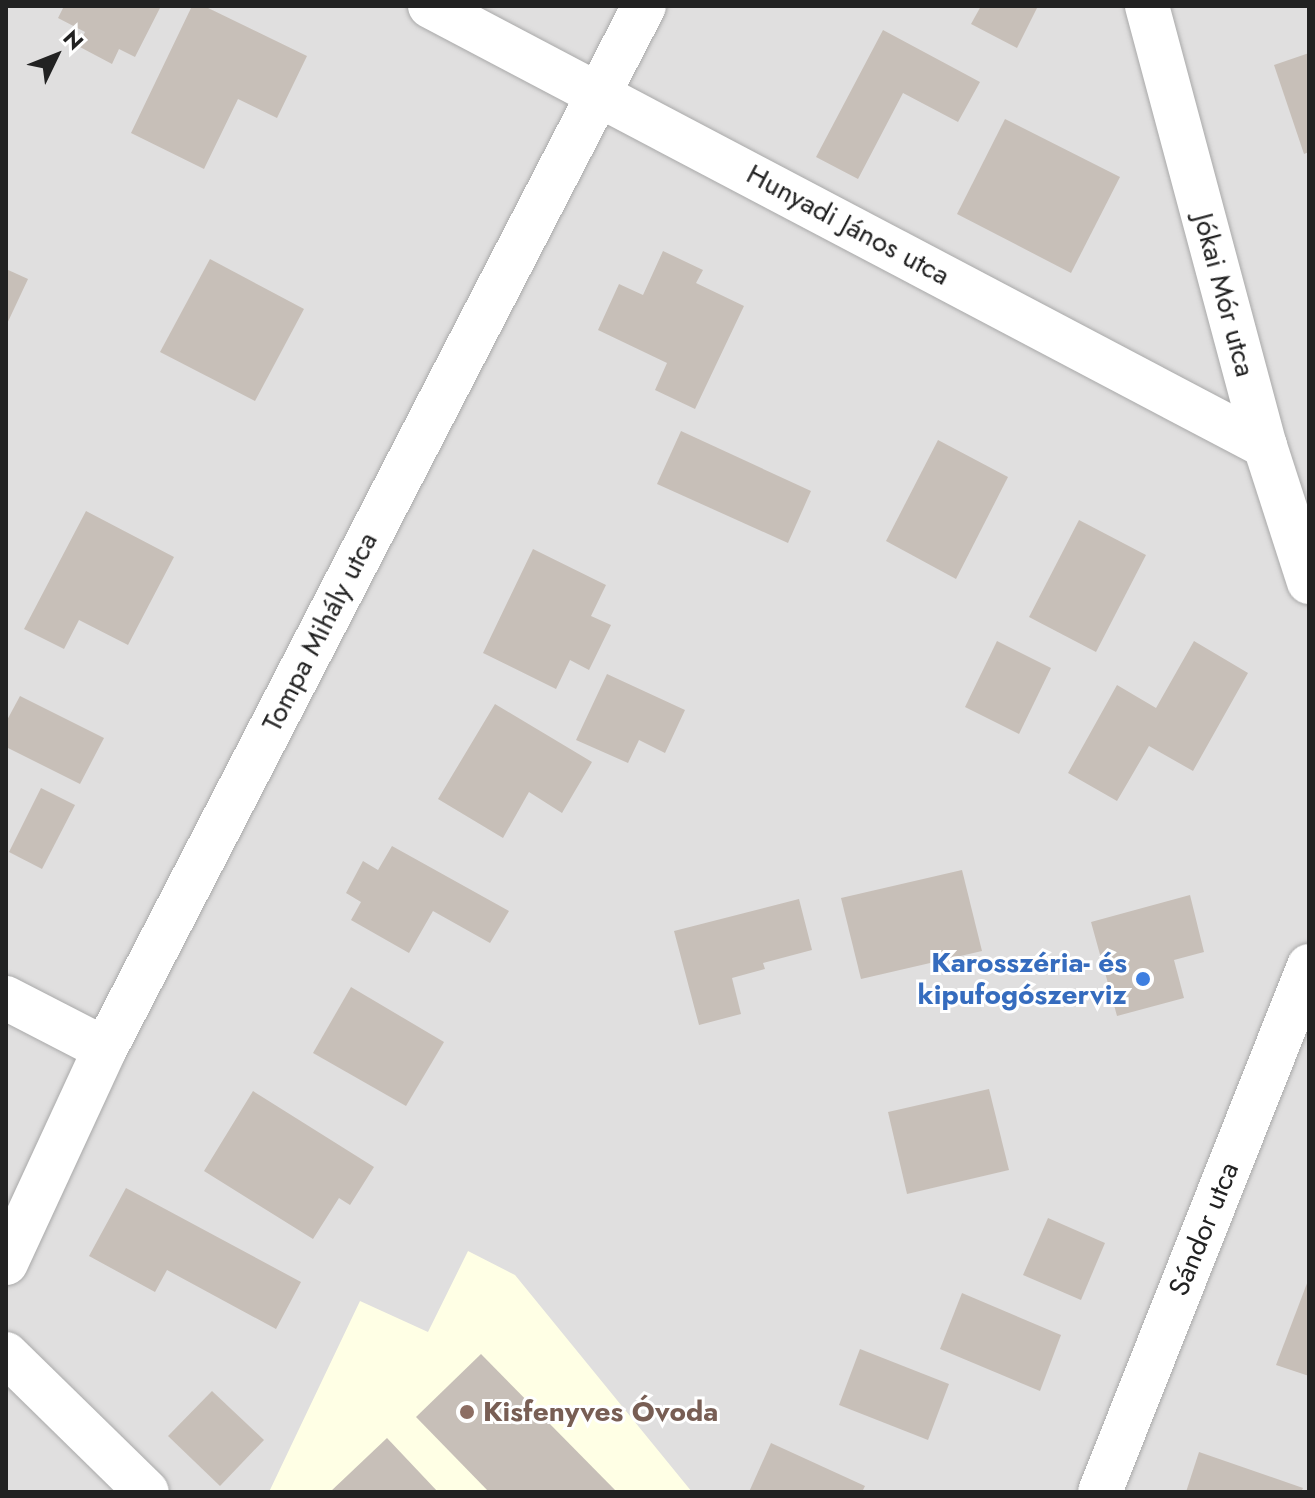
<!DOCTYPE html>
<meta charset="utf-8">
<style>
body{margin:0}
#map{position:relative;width:1315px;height:1498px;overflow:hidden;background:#f2efe9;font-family:Jost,sans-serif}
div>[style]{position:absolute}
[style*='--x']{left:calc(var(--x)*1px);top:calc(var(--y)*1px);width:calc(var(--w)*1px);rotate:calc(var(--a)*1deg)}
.residential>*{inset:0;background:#e0dfdf}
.education>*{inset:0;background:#ffffe5}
.building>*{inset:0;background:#c7bfb8}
.roads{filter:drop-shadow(0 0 2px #a9a9a9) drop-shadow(0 0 2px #a9a9a9)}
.minor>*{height:44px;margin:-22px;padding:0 22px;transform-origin:22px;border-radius:22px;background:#fff}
.dots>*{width:22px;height:22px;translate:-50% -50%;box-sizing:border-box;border:4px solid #fff;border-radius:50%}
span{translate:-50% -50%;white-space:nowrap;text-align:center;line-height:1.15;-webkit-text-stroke:6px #fff;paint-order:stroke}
.street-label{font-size:28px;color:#222}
.shop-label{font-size:28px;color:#366cbe;font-weight:700}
.right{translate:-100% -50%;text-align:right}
.education-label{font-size:28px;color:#785e54;font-weight:700}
.left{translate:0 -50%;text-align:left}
.frame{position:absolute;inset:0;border:8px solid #222;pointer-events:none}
.north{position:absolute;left:16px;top:16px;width:80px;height:80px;-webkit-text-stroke:6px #fff;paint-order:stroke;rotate:47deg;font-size:22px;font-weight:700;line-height:32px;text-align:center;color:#222}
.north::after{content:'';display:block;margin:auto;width:28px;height:36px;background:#222;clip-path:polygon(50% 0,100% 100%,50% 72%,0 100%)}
</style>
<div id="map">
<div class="residential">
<i style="clip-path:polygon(6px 6px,1309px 6px,1309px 1492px,6px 1492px)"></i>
</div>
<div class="education">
<i style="clip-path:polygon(468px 1251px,515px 1275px,692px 1492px,269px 1492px,360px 1301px,428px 1332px)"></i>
</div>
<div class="building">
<i style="clip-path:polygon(64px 6px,161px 6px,135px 57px,119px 49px,112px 64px,78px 46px,85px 32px,58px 18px)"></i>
<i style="clip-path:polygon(192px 6px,204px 6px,307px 56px,277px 118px,238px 99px,204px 169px,131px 133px)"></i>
<i style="clip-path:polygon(981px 6px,1038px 6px,1017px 48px,971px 24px)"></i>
<i style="clip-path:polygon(883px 30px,980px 82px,958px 122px,903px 93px,858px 179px,816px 157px)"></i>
<i style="clip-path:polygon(1309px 53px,1309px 152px,1304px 154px,1274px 65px)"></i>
<i style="clip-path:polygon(1005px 119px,1120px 177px,1071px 273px,957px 214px)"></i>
<i style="clip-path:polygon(663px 251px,703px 270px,696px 283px,744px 306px,695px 409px,655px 390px,667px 363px,598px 330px,619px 284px,643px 295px)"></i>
<i style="clip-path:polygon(210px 259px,304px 309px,255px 401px,160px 352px)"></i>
<i style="clip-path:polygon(6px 269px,28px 279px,6px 326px)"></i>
<i style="clip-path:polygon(681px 431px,811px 491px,788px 543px,657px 484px)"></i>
<i style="clip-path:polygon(938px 440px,1008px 477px,956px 579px,886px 541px)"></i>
<i style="clip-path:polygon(86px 511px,174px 557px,128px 645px,79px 620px,64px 649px,24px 629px)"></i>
<i style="clip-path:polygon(1079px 520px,1146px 555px,1096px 652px,1029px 617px)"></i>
<i style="clip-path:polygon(533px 549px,606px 585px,591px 616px,611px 625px,589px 670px,570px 660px,556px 689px,483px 653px)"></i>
<i style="clip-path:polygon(997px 641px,1051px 668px,1019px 734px,965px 707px)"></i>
<i style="clip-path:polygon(1194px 641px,1248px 673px,1193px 771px,1149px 746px,1117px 801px,1068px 773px,1117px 685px,1156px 708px)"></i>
<i style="clip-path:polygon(607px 674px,685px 710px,665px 753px,639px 740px,628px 763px,576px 740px)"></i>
<i style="clip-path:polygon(20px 696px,104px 738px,80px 784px,6px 747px,6px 722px)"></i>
<i style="clip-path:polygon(495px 704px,592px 762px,562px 813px,529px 792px,503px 838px,438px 799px)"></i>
<i style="clip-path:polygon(41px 788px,75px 805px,42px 869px,9px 852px)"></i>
<i style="clip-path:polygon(392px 846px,509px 911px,490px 943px,433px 911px,409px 953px,351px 920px,361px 902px,346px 893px,363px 861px,378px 870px)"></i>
<i style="clip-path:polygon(962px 870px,982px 951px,861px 979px,841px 898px)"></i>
<i style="clip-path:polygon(1190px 895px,1204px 952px,1174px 960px,1184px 998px,1117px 1016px,1091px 922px)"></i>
<i style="clip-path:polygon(799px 899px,812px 950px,763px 963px,765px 969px,732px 978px,741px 1014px,699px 1025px,674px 931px)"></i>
<i style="clip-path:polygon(351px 987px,444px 1042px,406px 1106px,313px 1053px)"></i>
<i style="clip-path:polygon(989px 1089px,1009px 1170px,907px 1194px,888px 1112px)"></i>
<i style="clip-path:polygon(253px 1091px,374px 1167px,350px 1205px,339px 1198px,313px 1239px,204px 1171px)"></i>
<i style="clip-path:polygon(126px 1188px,301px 1282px,276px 1329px,167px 1270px,155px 1292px,89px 1256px)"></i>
<i style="clip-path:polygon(1048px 1218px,1105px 1243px,1081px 1300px,1023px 1275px)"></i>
<i style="clip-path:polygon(1309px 1278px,1309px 1376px,1276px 1365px)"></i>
<i style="clip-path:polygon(962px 1293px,1061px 1335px,1040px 1391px,940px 1349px)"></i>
<i style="clip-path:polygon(860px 1349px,949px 1384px,928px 1440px,839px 1405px)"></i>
<i style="clip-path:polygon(481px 1354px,617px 1492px,489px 1492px,416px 1417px)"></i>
<i style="clip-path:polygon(212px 1391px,264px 1440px,220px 1486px,168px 1436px)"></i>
<i style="clip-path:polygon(387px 1438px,438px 1492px,330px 1492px)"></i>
<i style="clip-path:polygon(771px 1443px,865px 1486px,862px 1492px,749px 1492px)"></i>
<i style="clip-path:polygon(1199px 1452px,1303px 1488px,1301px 1492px,1186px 1492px)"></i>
</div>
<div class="roads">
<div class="minor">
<i style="--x:430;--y:6;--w:944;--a:27.79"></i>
<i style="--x:1147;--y:6;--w:456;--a:75"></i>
<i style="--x:1265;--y:446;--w:143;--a:72.1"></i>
<i style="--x:6;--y:998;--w:111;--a:27.3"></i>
<i style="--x:6;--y:1263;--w:236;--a:-65.2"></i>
<i style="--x:105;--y:1049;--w:1174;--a:-62.67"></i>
<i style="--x:6;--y:1354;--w:197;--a:44.4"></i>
<i style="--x:1100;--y:1492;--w:566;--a:-68.33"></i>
</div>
</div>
<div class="dots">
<i style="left:1143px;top:979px;background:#3f7fe0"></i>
<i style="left:467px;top:1412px;background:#8d6e63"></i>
</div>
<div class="street-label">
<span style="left:848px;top:225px;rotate:28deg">Hunyadi János utca</span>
<span style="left:1224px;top:295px;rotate:75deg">Jókai Mór utca</span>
<span style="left:320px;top:632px;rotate:-63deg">Tompa Mihály utca</span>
<span style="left:1204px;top:1229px;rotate:-68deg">Sándor utca</span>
</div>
<div class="shop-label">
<span class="right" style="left:1127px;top:979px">Karosszéria- és<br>kipufogószerviz</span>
</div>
<div class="education-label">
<span class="left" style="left:483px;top:1412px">Kisfenyves Óvoda</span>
</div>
<div class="frame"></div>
<div class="north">N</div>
</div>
